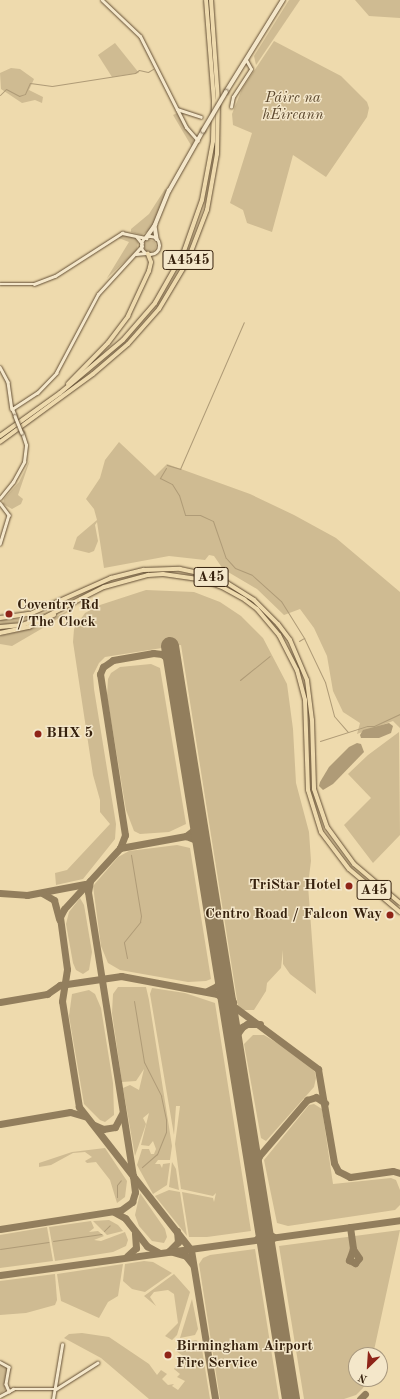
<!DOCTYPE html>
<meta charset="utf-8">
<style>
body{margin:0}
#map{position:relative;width:400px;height:1399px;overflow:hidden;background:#eedaad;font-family:"Old Standard TT",serif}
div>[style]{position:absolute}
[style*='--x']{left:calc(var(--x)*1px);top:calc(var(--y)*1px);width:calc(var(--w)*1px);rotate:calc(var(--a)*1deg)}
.green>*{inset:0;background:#cfbb92}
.round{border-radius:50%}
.water>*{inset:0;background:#af9b77}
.stream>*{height:1px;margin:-0.5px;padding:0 0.5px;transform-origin:0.5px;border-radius:0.5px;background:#af9b77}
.taxiway>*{height:7px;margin:-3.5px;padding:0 3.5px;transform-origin:3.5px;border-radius:3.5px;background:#927e5d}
.runway>*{height:18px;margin:-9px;padding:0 9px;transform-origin:9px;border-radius:9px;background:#927e5d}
.roads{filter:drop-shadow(0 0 1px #644f35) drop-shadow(0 0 1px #644f35)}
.minor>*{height:2.5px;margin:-1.25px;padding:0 1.25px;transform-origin:1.25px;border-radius:1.25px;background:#f4e7ca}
.tertiary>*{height:3px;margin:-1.5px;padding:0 1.5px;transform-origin:1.5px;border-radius:1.5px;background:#f4e7ca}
.secondary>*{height:3.5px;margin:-1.75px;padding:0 1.75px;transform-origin:1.75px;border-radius:1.75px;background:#f4e7ca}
.secondary>.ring{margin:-1.75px;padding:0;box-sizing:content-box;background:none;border:3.5px solid #f4e7ca;border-radius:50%}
.trunk>*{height:4px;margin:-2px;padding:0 2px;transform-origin:2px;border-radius:2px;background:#eedaad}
.bridges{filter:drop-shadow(0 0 1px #644f35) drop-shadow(0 0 1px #644f35)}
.minor-bridge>*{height:2.5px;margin:-1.25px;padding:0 1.25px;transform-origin:1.25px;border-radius:1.25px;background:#f4e7ca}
.secondary-bridge>*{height:3.5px;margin:-1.75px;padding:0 1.75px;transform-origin:1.75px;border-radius:1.75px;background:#f4e7ca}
.dots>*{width:11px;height:11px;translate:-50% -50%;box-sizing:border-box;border:2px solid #f4e7ca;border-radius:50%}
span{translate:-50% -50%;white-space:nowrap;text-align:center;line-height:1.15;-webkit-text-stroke:3px #f4e7ca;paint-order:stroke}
.shield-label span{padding:1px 3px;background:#f4e7ca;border:1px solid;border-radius:3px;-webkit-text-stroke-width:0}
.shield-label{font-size:14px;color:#36210d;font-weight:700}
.park-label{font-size:15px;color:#5c482e;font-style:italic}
.poi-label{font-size:15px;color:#36210d;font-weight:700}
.left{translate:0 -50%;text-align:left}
.right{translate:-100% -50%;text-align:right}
.north{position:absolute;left:348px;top:1347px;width:40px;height:40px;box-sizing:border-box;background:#f4e7ca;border:1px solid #a8987e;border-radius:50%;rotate:205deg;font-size:11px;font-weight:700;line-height:16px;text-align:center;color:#36210d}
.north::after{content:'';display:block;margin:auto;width:14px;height:18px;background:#8f2418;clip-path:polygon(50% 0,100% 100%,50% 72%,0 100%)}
</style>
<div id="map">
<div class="green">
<i style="clip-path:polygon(289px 0,300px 0,256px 65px,254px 56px)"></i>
<i style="clip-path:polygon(355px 0,400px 0,400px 18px,369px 16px)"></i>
<i style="clip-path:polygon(274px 41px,341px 76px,367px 102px,369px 108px,367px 117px,326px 177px,293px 155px,272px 232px,247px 223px,243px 210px,230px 203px,252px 133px,233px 125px,232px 114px,242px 89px)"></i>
<i style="clip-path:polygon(115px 43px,139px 73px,112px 77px,98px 55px)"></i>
<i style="clip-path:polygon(11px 68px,20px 69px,34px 79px,29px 90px,43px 97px,42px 103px,35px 100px,22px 103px,1px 89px,0 73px)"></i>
<i style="clip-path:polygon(177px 113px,194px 141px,192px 147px,173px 115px)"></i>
<i style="clip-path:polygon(165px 189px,167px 191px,151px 229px,142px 235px,131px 232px,131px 229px,149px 214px)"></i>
<i style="clip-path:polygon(126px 234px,134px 236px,138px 242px,137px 250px,107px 278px,129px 242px,116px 237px)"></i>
<i class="round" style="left:144px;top:240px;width:12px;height:12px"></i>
<i style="clip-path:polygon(119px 442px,155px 476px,167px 464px,250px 494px,294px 515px,336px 538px,400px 592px,400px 728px,393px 721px,357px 734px,360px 723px,343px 712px,333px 691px,327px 656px,314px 628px,300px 609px,284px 615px,257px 589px,223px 569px,214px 556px,209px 555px,205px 560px,169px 556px,104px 568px,97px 522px,95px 525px,98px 541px,94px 551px,89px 553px,73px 549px,77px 537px,97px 520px,94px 509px,86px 499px,100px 478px,105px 460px)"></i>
<i style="clip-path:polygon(30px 460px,18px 495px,23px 499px,21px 504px,12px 509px,3px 504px,4px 499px,19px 482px)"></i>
<i style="clip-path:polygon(146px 590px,194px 592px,220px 602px,241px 616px,263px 638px,287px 684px,293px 729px,296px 783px,309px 832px,311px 861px,308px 885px,316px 994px,290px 974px,283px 964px,283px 950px,281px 968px,267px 983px,266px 991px,254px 1010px,240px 1010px,238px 1006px,181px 645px,105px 657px,99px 663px,93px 675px,94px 689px,116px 824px,115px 839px,83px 879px,56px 885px,55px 873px,67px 870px,110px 824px,100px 812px,100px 800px,93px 775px,73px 642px,74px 629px,85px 613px,100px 605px)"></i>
<i style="clip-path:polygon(67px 611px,68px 612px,48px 625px,12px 646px,0 644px,0 636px,35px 628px)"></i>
<i style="clip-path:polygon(49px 612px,26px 621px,0 625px,0 620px,21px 619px)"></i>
<i style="clip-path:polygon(151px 664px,160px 668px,186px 824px,169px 832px,140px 834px,134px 831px,126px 810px,107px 696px,108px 679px,111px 673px,120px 667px)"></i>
<i style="clip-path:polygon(399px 732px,400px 835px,373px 863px,344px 825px,371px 798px,348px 774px,368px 755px)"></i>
<i style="clip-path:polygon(177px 845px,190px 848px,211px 979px,206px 981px,188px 982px,120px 970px,108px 963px,101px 946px,93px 886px,118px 857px,129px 851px)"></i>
<i style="clip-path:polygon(80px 898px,84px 905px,92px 952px,89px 970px,83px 974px,76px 970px,73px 963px,66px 924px,69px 912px)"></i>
<i style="clip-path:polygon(118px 987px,146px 987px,149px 1000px,172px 1146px,170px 1160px,158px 1160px,155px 1164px,160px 1164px,162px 1168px,163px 1164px,170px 1163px,167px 1185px,153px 1194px,137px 1165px,142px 1149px,149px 1149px,151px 1154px,154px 1154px,156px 1149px,153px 1141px,149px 1146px,141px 1145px,149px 1113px,143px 1118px,146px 1124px,135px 1156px,123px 1088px,130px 1085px,139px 1090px,144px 1069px,136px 1081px,122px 1082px,112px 1013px,113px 994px)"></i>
<i style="clip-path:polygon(152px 988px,185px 993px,215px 1003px,251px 1231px,207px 1237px,189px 1237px,182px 1192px,213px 1198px,214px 1202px,216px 1193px,213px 1196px,181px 1189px,175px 1144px,180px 1106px,176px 1106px,174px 1135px,150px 994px)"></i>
<i style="clip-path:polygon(89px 990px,95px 994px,101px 1008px,113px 1083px,114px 1115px,105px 1122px,100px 1120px,84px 1104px,69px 1016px,72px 994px)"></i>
<i style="clip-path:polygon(253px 1035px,264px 1035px,287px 1049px,308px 1064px,315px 1072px,316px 1078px,314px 1087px,266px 1141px,261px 1138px,244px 1044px)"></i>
<i style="clip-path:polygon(314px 1104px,322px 1109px,333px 1184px,391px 1178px,396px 1180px,400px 1190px,400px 1205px,395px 1210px,288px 1226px,277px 1223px,264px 1160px,309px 1105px)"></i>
<i style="clip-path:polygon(105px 1148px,127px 1181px,125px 1197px,117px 1203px,110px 1180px,96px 1162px,87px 1163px,85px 1161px,92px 1157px,85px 1152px,73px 1153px,51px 1165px,39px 1167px,39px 1163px,72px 1152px)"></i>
<i style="clip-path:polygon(172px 1162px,176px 1169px,179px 1190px,169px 1187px)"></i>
<i style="clip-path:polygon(169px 1190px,180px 1192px,187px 1236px,155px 1196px)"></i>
<i style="clip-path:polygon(140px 1193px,165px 1229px,167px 1237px,164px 1243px,152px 1241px,139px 1226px,135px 1215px)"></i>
<i style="clip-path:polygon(109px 1220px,118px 1225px,123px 1231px,107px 1235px,93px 1221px)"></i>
<i style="clip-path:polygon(91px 1221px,94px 1228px,89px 1232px,98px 1231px,104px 1236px,94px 1240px,101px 1241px,125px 1232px,128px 1240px,126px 1246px,113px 1252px,55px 1261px,49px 1227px)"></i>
<i style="clip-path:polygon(47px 1227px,53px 1261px,0 1268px,0 1235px)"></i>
<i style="clip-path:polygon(400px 1230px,373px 1355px,356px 1355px,356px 1379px,367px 1379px,363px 1388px,356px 1395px,344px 1399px,304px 1399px,279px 1246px)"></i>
<i style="clip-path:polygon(255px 1249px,279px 1399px,220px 1399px,199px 1264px,203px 1258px,210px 1255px)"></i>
<i style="clip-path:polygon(144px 1261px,153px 1262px,172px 1273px,145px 1292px,132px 1289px,123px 1281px,125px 1264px)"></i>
<i style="clip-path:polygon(123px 1264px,118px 1296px,108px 1302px,99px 1318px,61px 1301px,57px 1274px)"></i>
<i style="clip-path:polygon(55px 1274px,57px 1300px,55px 1305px,26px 1313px,0 1315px,0 1281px)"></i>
<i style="clip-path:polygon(174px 1274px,190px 1292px,177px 1335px,172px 1340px,165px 1336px,178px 1323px,174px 1294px,168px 1290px,154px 1292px,150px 1297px,156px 1306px,144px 1296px)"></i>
<i style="clip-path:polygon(192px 1299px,198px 1329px,195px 1335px,180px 1338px)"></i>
<i style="clip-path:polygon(82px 1333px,109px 1337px,149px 1364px,157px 1375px,161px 1370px,167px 1374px,162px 1379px,168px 1385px,174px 1384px,172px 1386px,178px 1390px,185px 1381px,177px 1377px,180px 1374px,174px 1369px,183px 1356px,176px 1351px,185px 1342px,196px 1340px,201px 1343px,210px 1399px,149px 1399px,101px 1358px,64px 1338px,69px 1334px)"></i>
<i style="clip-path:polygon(0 1363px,8px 1368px,5px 1390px,0 1394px)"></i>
</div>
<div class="water">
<i style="clip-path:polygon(389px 723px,393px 726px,391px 733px,379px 738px,361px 738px,360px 735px,363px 730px)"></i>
<i style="clip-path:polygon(357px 743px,361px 744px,364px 752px,333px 784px,323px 790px,319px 786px,320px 782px,329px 767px,349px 747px)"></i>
</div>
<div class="stream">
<i style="--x:0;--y:95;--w:8;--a:-45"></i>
<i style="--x:6;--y:89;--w:15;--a:28"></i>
<i style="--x:19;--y:96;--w:6;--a:-18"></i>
<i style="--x:25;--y:94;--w:12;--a:-66"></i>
<i style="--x:30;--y:83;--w:22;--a:8"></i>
<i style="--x:52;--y:86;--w:84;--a:-8.9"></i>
<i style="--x:135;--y:73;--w:5;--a:-37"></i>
<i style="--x:139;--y:70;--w:9;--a:13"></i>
<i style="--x:148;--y:72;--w:6;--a:-31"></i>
<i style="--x:167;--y:465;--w:14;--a:17"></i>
<i style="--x:180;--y:469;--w:160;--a:-66.5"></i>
<i style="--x:166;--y:468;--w:12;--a:121"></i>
<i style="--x:160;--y:478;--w:13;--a:27"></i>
<i style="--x:172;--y:484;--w:13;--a:58"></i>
<i style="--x:179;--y:495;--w:21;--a:73"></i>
<i style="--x:185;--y:515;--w:15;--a:0"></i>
<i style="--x:200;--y:515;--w:14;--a:25"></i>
<i style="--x:213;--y:521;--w:39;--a:71"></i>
<i style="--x:226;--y:558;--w:13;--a:48"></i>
<i style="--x:235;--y:568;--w:18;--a:22"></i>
<i style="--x:252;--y:575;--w:39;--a:42"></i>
<i style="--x:281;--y:601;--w:44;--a:58.1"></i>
<i style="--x:304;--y:638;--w:49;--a:64.5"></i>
<i style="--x:325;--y:682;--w:35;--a:75"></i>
<i style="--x:334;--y:716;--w:21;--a:49"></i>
<i style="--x:299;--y:641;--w:6;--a:-31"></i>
<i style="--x:240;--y:680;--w:38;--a:-39"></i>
<i style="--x:320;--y:741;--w:49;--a:-17.7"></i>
<i style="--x:367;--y:726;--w:7;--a:0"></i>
<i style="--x:374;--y:726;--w:29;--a:-25"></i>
<i style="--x:127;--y:958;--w:16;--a:-101"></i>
<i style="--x:124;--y:942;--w:26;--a:-51"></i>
<i style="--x:140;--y:922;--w:6;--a:-81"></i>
<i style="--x:141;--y:916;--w:62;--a:-99.3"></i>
<i style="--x:134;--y:1001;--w:62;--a:80.7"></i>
<i style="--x:144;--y:1062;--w:38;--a:63"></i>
<i style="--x:161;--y:1096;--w:24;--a:78"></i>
<i style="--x:166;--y:1119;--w:13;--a:90"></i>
<i style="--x:166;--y:1132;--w:24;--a:112"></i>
<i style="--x:157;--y:1154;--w:20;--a:139"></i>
<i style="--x:117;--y:1197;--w:12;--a:-90"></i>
<i style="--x:117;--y:1185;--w:6;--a:-51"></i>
<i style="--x:104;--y:1231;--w:8;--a:-45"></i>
<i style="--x:53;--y:1241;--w:49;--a:-8.3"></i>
<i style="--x:0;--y:1249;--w:49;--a:-8.3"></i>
</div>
<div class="taxiway">
<i style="--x:186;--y:836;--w:11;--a:-38"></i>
<i style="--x:195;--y:829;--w:12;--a:-81"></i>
<i style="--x:120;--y:848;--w:14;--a:-69"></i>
<i style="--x:125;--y:835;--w:163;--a:-98.8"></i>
<i style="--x:100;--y:674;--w:8;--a:-67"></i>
<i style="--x:103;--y:667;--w:12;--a:-35"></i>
<i style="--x:113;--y:660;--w:41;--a:-9.9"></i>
<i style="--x:153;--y:653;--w:9;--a:6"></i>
<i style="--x:162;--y:654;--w:8;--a:40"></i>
<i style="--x:168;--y:659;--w:10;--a:61"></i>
<i style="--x:90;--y:881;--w:11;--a:100"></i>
<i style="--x:88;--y:892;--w:288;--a:81"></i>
<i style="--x:133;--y:1176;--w:94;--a:51.9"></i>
<i style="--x:191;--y:1250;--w:151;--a:80.8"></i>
<i style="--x:0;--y:893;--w:27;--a:4"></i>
<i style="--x:27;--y:895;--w:59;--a:-10.7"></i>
<i style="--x:42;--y:893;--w:14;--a:30"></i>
<i style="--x:54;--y:900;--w:20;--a:75"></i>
<i style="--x:224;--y:984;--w:20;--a:63"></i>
<i style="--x:207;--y:991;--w:11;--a:-27"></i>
<i style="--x:217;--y:986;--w:14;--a:-69"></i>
<i style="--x:0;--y:1002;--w:48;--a:-9.7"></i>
<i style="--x:47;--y:994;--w:16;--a:-35"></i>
<i style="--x:60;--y:985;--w:62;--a:-8.4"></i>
<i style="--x:121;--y:976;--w:98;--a:10.6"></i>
<i style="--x:217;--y:994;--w:126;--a:36.6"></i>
<i style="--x:318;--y:1069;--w:95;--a:80.3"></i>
<i style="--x:334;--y:1163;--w:9;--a:63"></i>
<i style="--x:338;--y:1171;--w:13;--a:27"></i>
<i style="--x:350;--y:1177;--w:43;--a:-7.9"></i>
<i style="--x:393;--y:1171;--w:7;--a:16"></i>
<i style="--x:233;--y:1040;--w:16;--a:-55"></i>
<i style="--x:242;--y:1027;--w:6;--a:-31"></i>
<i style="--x:247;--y:1024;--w:13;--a:0"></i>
<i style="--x:0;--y:1124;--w:71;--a:-9.7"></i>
<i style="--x:70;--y:1112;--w:15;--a:16"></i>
<i style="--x:94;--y:1125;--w:10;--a:24"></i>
<i style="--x:103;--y:1129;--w:12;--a:-9"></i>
<i style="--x:115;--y:1127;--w:15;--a:-62"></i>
<i style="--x:254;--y:1168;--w:13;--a:-67"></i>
<i style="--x:259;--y:1156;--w:74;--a:-49.4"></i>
<i style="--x:307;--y:1100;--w:9;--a:-18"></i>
<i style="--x:316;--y:1097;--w:11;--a:34"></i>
<i style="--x:114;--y:1212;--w:13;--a:29"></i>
<i style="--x:125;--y:1218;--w:36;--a:52"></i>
<i style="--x:147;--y:1246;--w:13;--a:29"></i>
<i style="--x:350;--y:1227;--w:22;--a:82"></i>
<i style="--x:353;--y:1249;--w:12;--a:110"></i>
<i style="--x:349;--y:1260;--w:7;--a:27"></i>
<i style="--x:355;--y:1263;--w:6;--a:-51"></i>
<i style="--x:359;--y:1258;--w:11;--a:-124"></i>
<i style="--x:0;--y:1229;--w:122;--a:-8.9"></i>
<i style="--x:121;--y:1210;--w:14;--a:-36"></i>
<i style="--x:132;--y:1202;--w:10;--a:-73"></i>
<i style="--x:135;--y:1192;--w:16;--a:-97"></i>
<i style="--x:133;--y:1176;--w:88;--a:-128"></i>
<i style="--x:79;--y:1107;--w:107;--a:-99.1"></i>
<i style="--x:62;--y:1001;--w:32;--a:-81"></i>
<i style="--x:67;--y:969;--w:52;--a:-97.7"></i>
<i style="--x:60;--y:917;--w:9;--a:-63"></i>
<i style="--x:64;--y:909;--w:83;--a:-47.4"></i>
<i style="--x:120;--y:848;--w:67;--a:-10.3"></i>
<i style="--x:186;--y:836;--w:11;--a:22"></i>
<i style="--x:196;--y:840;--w:9;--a:49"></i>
<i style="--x:177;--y:1231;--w:11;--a:85"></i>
<i style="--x:178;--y:1242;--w:13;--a:135"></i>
<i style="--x:169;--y:1251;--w:18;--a:16"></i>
<i style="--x:186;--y:1256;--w:11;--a:52"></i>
<i style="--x:257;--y:1239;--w:5;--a:22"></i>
<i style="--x:262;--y:1241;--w:9;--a:54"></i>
<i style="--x:267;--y:1248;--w:7;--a:-74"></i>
<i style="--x:269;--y:1241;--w:6;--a:-39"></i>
<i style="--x:257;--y:1239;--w:11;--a:-49"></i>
<i style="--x:264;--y:1231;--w:12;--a:31"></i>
<i style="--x:127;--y:1256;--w:12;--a:-42"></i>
<i style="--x:136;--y:1248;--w:15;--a:-94"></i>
<i style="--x:0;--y:1275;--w:404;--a:-7.8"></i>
<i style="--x:291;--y:1398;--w:1;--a:45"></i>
<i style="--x:360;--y:1399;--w:7;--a:-45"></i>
</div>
<div class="runway">
<i style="--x:170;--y:646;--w:763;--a:80.87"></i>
</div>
<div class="roads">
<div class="minor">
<i style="--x:231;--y:107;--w:10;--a:-79"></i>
<i style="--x:233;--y:97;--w:33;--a:-57"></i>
<i style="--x:251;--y:69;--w:10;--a:-119"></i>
<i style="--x:177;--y:109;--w:25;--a:18"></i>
<i style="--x:137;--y:237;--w:8;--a:50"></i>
<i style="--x:136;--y:254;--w:10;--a:-6"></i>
<i style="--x:0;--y:284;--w:34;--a:0"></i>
<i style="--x:34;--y:284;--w:22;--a:-21"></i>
<i style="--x:55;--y:276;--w:80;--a:-32.7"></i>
<i style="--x:122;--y:233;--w:25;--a:12"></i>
<i style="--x:0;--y:367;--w:17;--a:62"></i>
<i style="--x:8;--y:382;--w:27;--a:82"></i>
<i style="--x:15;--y:416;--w:8;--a:-113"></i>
<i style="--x:12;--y:409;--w:30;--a:-33"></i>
<i style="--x:37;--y:393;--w:28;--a:-46"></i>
<i style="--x:56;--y:373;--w:89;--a:-62"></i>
<i style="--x:98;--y:294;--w:65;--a:-47.5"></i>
<i style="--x:0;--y:498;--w:21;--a:-51"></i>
<i style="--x:13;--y:482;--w:23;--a:-61"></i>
<i style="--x:24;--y:462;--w:17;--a:-83"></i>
<i style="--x:26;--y:445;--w:13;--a:-108"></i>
<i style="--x:0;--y:503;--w:15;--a:53"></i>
<i style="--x:9;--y:515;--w:30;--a:107"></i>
<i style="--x:0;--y:1362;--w:10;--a:29"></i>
<i style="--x:9;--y:1367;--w:17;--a:100"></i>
<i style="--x:6;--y:1384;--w:8;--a:67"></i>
<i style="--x:0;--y:1396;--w:15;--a:-28"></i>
<i style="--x:13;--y:1389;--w:43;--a:0"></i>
<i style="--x:56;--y:1389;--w:49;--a:-32.4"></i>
<i style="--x:53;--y:1399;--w:55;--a:-80.5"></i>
</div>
<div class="tertiary">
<i style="--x:102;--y:0;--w:52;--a:43.5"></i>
<i style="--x:140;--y:36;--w:102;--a:63.2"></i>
<i style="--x:186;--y:127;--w:18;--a:49"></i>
</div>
<div class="secondary">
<i style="--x:226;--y:92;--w:108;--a:-58.2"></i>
<i style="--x:155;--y:226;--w:13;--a:81"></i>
<i class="ring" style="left:142px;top:237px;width:14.5px;height:14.5px"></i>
<i style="--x:146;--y:238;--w:16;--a:-55"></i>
<i style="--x:155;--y:225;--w:37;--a:-68"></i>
<i style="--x:169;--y:191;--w:69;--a:-60.5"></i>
</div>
<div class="trunk">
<i style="--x:68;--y:384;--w:57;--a:-45.7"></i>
<i style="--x:108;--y:343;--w:34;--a:-53"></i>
<i style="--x:128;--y:316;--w:50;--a:-65"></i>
<i style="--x:149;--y:271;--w:9;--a:-77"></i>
<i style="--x:151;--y:262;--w:9;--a:-111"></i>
<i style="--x:0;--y:436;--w:74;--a:-35.6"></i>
<i style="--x:60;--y:393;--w:82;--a:-40.1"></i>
<i style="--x:123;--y:340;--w:49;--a:-49.1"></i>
<i style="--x:155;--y:303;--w:56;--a:-60.3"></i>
<i style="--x:183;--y:254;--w:57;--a:-70.6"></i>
<i style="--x:202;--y:200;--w:60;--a:-79.4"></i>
<i style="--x:213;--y:141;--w:40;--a:-88.6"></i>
<i style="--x:214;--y:101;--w:101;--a:-94.5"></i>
<i style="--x:0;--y:442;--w:115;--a:-36.2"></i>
<i style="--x:93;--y:374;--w:46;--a:-40.6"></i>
<i style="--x:128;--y:344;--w:47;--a:-48.5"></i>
<i style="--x:159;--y:309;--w:55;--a:-59.2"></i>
<i style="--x:187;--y:262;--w:56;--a:-69"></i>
<i style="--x:207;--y:210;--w:57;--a:-79.9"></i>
<i style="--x:217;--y:154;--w:54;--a:-88.9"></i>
<i style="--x:218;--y:100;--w:100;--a:-94"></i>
<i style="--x:0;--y:618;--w:30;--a:-8"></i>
<i style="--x:30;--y:614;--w:89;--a:-24"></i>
<i style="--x:111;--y:578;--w:34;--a:-14"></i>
<i style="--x:144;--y:570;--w:36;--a:-2"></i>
<i style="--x:180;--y:569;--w:24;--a:12"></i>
<i style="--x:203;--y:574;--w:26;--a:21"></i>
<i style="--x:227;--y:583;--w:32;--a:32"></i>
<i style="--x:254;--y:600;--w:34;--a:45"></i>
<i style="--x:278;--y:624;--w:20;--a:53"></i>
<i style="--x:290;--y:640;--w:43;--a:67"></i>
<i style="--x:307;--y:680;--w:40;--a:82.9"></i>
<i style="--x:312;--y:720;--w:69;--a:88.3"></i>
<i style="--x:314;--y:789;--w:40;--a:71.1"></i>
<i style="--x:327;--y:827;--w:46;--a:53.9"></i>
<i style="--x:354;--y:864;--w:60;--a:40.3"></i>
<i style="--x:0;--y:627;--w:22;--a:-5"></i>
<i style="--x:22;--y:625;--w:24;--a:-19"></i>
<i style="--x:45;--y:617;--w:66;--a:-27"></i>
<i style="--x:104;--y:587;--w:46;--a:-15.3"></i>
<i style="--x:148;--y:575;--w:15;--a:-4"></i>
<i style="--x:163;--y:574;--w:37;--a:8"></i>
<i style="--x:200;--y:579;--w:23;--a:20"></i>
<i style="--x:222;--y:587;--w:26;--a:29"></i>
<i style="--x:245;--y:600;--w:15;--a:37"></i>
<i style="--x:257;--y:609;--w:34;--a:50"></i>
<i style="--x:279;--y:635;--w:39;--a:63"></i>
<i style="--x:297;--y:670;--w:31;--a:75"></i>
<i style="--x:305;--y:700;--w:90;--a:88.1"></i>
<i style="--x:308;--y:790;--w:44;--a:72.8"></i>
<i style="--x:321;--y:832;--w:46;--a:52.9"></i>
<i style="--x:349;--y:869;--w:67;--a:40.1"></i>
<i style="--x:0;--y:633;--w:30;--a:-12"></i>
<i style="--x:29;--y:627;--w:28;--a:-26"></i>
</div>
</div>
<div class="bridges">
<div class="minor-bridge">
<i style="--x:15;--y:416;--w:18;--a:68"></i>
</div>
<div class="secondary-bridge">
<i style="--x:203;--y:131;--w:45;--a:-59.5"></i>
</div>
</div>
<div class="dots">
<i style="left:9px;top:614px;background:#8f2418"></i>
<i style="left:38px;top:734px;background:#8f2418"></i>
<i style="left:349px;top:886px;background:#8f2418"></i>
<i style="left:390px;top:915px;background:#8f2418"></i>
<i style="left:168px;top:1355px;background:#8f2418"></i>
</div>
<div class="shield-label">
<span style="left:188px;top:260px">A4545</span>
<span style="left:211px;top:577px">A45</span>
<span style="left:374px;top:890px">A45</span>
</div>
<div class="park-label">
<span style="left:293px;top:107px">Páirc na<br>hÉireann</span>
</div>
<div class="poi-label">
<span class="left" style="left:17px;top:614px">Coventry Rd<br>/ The Clock</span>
<span class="left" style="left:46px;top:734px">BHX 5</span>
<span class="right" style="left:341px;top:886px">TriStar Hotel</span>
<span class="right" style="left:382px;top:915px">Centro Road / Falcon Way</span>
<span class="left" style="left:176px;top:1355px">Birmingham Airport<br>Fire Service</span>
</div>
<div class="north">N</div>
</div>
